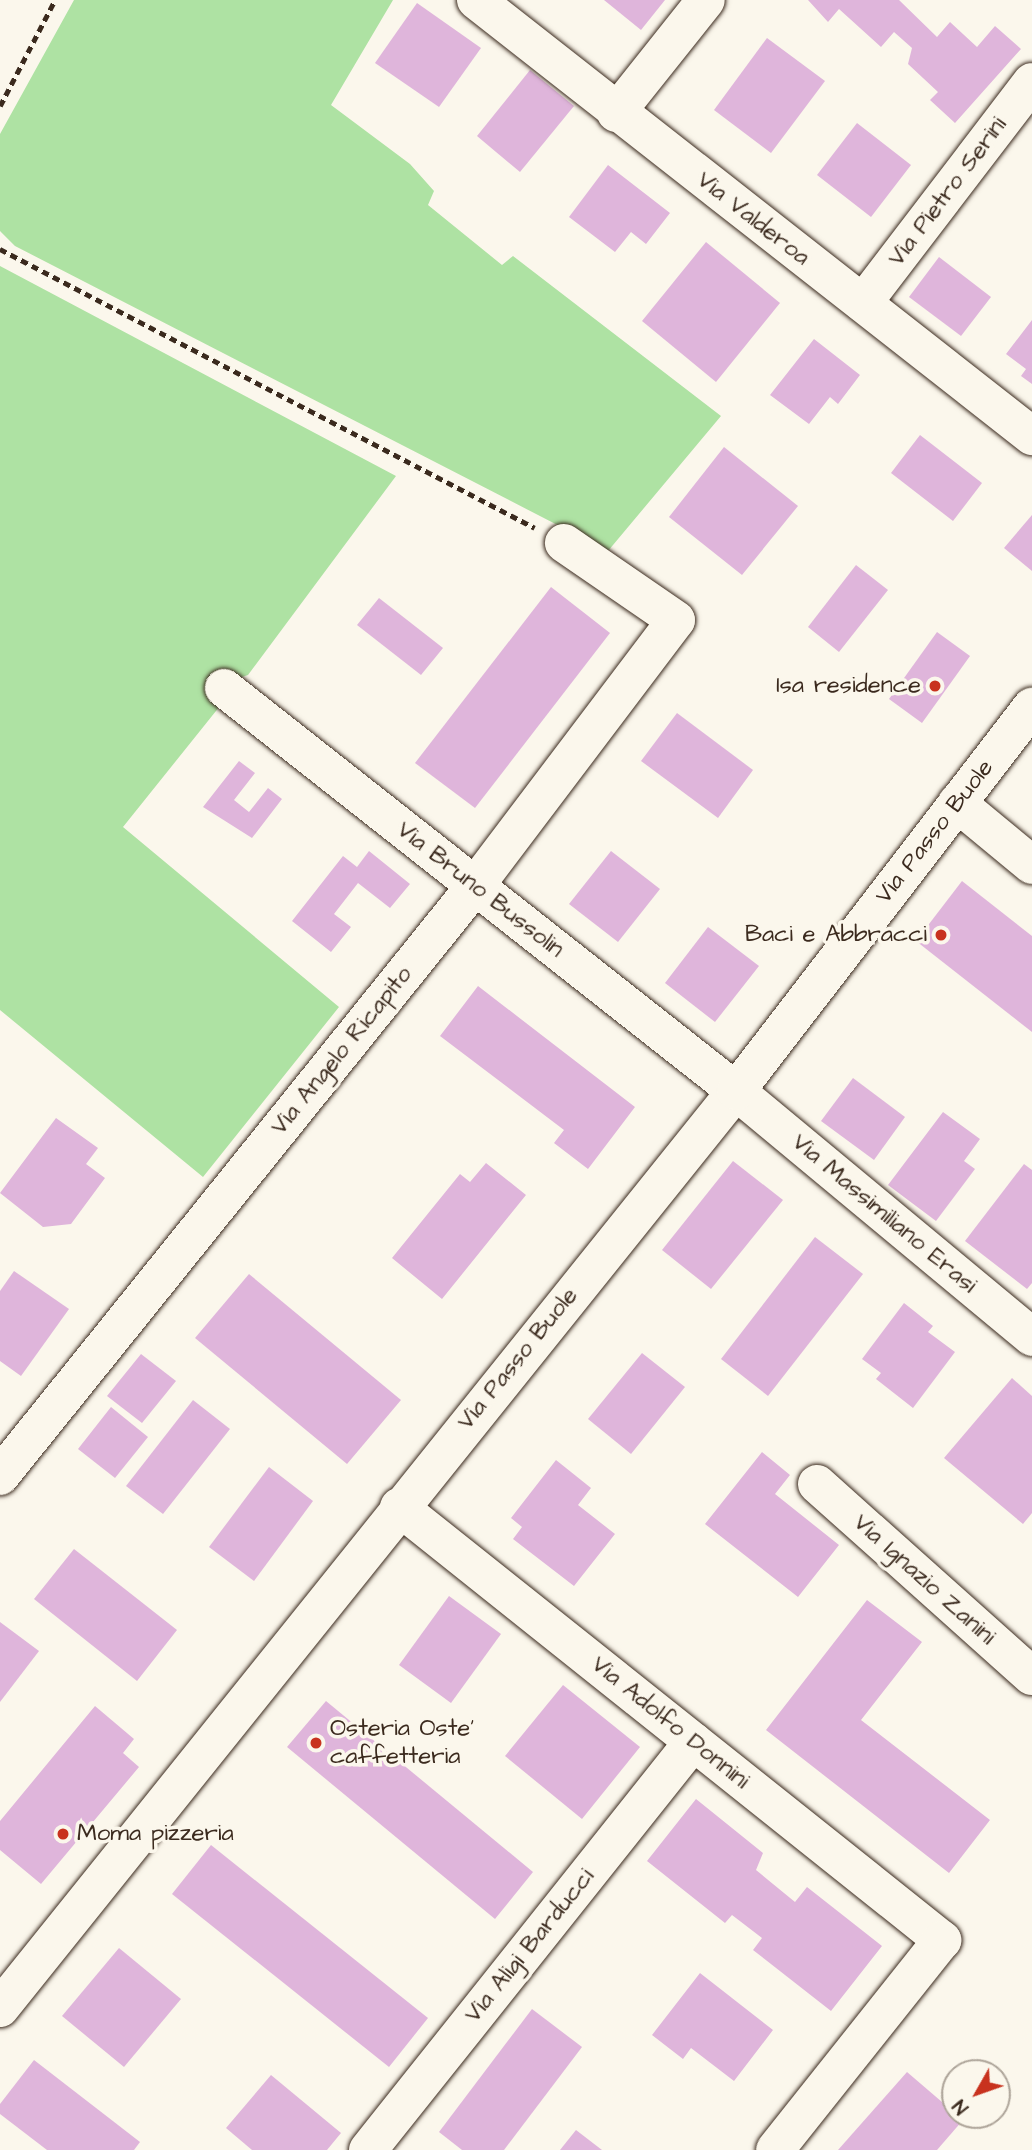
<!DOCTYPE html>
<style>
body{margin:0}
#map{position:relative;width:1032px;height:2150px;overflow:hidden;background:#fbf7ec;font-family:"Architects Daughter",sans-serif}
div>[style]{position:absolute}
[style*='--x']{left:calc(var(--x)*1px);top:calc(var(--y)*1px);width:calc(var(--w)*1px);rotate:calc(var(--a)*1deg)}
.green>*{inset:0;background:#aee2a3}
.building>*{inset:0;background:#dfb5db}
.path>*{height:4.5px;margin-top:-2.25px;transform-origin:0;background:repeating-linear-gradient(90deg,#3b2a1e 0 7px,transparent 0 12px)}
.roads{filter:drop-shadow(0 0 2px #3b2a1e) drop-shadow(0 0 2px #3b2a1e)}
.minor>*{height:38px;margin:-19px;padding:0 19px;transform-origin:19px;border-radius:19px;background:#fbf7ec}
.dots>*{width:19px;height:19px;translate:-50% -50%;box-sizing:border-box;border:4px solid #fbf7ec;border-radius:50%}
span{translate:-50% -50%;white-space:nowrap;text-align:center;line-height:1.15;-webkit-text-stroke:7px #fbf7ec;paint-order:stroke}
.street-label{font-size:24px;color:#3b2a1e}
.poi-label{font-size:24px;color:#3b2a1e}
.right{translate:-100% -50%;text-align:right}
.left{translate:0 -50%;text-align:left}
.north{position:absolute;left:941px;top:2059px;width:70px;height:70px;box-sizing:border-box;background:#fbf7ec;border:2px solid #aea59a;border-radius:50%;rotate:230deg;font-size:19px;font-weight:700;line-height:28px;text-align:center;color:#3b2a1e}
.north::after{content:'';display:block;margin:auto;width:24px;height:32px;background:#c8321e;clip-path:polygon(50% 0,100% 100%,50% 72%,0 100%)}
</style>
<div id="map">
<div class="green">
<i style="clip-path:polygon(74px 0,393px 0,331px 105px,410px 164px,434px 191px,428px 205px,502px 265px,513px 256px,721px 416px,608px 551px,15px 246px,0 231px,0 134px)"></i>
<i style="clip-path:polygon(0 266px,396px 476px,248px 675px,215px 686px,224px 701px,123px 827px,339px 1007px,203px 1177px,0 1010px)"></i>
</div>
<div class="building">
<i style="clip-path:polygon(604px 0,665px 0,641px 30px)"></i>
<i style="clip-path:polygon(808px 0,899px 0,937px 37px,950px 22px,977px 47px,995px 26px,1021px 49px,955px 123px,930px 100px,938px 92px,908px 64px,912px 48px,894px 32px,881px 47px,839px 9px,828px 22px)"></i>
<i style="clip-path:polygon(417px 3px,481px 48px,439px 107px,375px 63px)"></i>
<i style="clip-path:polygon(767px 38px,825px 81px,771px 153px,714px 110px)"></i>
<i style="clip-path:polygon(530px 70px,574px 106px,520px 172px,477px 136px)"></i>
<i style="clip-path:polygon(857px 123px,911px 165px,871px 217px,817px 175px)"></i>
<i style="clip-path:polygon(608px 165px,670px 213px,646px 244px,631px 232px,615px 252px,569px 217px)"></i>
<i style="clip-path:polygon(706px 242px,780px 303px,716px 382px,642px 321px)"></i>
<i style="clip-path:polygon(939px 257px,991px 297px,961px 336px,909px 297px)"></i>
<i style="clip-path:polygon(1032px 320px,1032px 384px,1021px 376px,1026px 369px,1006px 354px)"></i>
<i style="clip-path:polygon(814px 339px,860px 375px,838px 404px,830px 397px,809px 424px,770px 395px)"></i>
<i style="clip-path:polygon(920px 435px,982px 483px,953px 521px,891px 473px)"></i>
<i style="clip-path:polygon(724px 447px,798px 506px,742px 575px,669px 517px)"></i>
<i style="clip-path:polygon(1032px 515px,1032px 571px,1004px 548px)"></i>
<i style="clip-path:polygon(856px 565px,888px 590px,839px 652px,808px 627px)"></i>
<i style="clip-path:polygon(551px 587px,610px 633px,475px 808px,415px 763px)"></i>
<i style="clip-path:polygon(379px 598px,443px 648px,421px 675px,357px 625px)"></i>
<i style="clip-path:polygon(937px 632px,970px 656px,922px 723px,889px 699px)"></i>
<i style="clip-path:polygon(677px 713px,753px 770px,718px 818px,641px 761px)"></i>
<i style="clip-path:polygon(239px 761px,255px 773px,234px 800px,249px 812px,268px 788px,282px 799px,252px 838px,203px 807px)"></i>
<i style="clip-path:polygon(369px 851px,410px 884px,390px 908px,358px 883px,334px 914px,351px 927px,331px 952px,292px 921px,343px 856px,357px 867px)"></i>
<i style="clip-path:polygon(611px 851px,660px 889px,618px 942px,569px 904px)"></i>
<i style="clip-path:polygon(962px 881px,1032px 936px,1032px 1032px,916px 941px)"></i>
<i style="clip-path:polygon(708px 927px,759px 966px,715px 1022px,665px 983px)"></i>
<i style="clip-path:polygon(478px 986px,635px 1107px,588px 1169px,554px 1143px,564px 1130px,440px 1036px)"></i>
<i style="clip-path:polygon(853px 1078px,905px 1117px,874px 1160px,821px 1121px)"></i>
<i style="clip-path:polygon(943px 1112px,980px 1139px,964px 1161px,975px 1169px,936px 1221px,888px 1185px)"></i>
<i style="clip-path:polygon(56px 1118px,98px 1148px,86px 1164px,105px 1178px,71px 1224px,43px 1227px,0 1193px)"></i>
<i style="clip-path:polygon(733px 1161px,783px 1200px,711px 1289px,662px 1250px)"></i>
<i style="clip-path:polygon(486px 1163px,526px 1195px,442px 1299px,392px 1258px,460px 1174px,470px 1182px)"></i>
<i style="clip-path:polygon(1024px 1164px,1032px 1170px,1032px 1283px,1027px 1289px,965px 1241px)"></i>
<i style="clip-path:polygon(815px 1237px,863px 1274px,768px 1396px,721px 1359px)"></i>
<i style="clip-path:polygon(14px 1271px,69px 1309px,21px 1376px,0 1361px,0 1291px)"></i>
<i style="clip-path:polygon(249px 1274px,401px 1400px,347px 1464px,195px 1338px)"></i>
<i style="clip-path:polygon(904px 1303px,933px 1326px,928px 1332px,955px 1352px,913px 1408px,876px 1379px,881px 1373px,862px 1359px)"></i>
<i style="clip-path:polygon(642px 1353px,685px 1387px,631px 1454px,588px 1419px)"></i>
<i style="clip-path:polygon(141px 1354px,176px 1381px,142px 1423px,107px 1396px)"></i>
<i style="clip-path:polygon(1012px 1378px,1032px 1396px,1032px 1513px,1023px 1524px,944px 1458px)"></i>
<i style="clip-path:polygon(193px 1400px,230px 1429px,163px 1514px,126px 1486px)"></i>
<i style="clip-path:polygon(111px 1407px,148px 1437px,115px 1478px,78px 1449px)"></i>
<i style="clip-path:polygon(762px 1452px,790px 1475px,775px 1494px,839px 1545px,798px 1597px,705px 1524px)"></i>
<i style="clip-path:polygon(556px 1460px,591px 1488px,578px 1505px,615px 1534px,574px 1586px,513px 1539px,522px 1527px,511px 1518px)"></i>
<i style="clip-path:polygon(269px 1467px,313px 1501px,254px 1581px,209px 1547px)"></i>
<i style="clip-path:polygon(74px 1549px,177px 1630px,137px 1681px,34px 1599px)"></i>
<i style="clip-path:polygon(449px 1596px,501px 1634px,451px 1703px,399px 1665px)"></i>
<i style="clip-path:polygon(867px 1600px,922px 1642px,861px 1720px,990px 1820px,949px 1873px,766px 1730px)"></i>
<i style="clip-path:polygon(0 1622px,39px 1651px,0 1702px)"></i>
<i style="clip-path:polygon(563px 1685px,640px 1747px,582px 1819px,505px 1756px)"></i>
<i style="clip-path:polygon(326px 1701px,533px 1872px,495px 1919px,287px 1747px)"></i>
<i style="clip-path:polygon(95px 1706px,134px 1739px,123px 1753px,139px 1767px,41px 1884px,0 1850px,0 1821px)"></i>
<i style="clip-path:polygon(696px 1799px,763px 1853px,756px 1870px,795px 1902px,807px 1887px,882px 1946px,831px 2011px,753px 1950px,762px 1938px,732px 1915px,725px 1923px,647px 1861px)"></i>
<i style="clip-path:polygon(211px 1845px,428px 2018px,389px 2067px,172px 1894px)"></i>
<i style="clip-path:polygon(119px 1948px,181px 1999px,124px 2067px,62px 2016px)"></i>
<i style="clip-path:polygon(700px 1973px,773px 2030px,734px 2081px,691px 2048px,683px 2059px,652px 2035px)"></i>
<i style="clip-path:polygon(532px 2009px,582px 2047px,504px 2150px,462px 2150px,439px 2132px)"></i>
<i style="clip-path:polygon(34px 2060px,140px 2142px,134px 2150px,47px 2150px,0 2114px,0 2104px)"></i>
<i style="clip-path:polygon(907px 2072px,963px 2120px,937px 2150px,838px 2150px)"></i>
<i style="clip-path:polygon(271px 2075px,341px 2133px,327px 2150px,252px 2150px,226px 2128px)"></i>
<i style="clip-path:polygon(576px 2130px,602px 2150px,560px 2150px)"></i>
</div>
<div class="path">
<i style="--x:0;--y:106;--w:119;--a:-62.6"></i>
<i style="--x:0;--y:249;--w:603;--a:27.54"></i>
</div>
<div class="roads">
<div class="minor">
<i style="--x:476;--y:0;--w:707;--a:38.1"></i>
<i style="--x:616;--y:113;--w:144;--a:-51.5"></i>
<i style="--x:863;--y:303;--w:278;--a:-52.6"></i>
<i style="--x:224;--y:688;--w:652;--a:38.21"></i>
<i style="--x:736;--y:1091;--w:385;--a:39.7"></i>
<i style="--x:957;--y:803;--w:97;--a:39.6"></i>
<i style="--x:0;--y:1476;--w:757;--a:-51.16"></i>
<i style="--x:475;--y:886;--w:333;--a:-52.9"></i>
<i style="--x:676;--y:620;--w:136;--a:-145.5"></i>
<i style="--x:817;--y:1484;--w:288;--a:41.8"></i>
<i style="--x:399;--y:1507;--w:695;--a:38.57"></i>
<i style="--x:942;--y:1940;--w:268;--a:128.5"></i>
<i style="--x:0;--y:2008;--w:1176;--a:-51.25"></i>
<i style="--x:736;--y:1091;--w:485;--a:-52.4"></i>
<i style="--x:368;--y:2150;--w:522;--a:-51.46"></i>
</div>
</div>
<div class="dots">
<i style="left:935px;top:686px;background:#c8321e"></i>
<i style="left:941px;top:935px;background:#c8321e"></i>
<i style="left:316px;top:1743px;background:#c8321e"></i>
<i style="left:63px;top:1834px;background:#c8321e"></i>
</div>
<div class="street-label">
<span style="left:948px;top:192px;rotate:-53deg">Via Pietro Serini</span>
<span style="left:753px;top:219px;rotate:38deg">Via Valderoa</span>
<span style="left:935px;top:832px;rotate:-52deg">Via Passo Buole</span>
<span style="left:480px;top:890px;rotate:38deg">Via Bruno Bussolin</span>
<span style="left:342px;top:1051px;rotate:-51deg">Via Angelo Ricapito</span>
<span style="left:884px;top:1214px;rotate:40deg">Via Massimiliano Erasi</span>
<span style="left:518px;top:1359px;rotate:-51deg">Via Passo Buole</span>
<span style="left:924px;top:1580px;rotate:42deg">Via Ignazio Zanini</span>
<span style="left:670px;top:1723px;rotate:39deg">Via Adolfo Donnini</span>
<span style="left:530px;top:1946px;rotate:-51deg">Via Aligi Barducci</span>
</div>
<div class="poi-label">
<span class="right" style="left:921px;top:686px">Isa residence</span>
<span class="right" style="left:927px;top:935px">Baci e Abbracci</span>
<span class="left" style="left:330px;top:1743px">Osteria Oste'<br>caffetteria</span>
<span class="left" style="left:77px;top:1834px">Moma pizzeria</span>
</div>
<div class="north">N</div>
</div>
